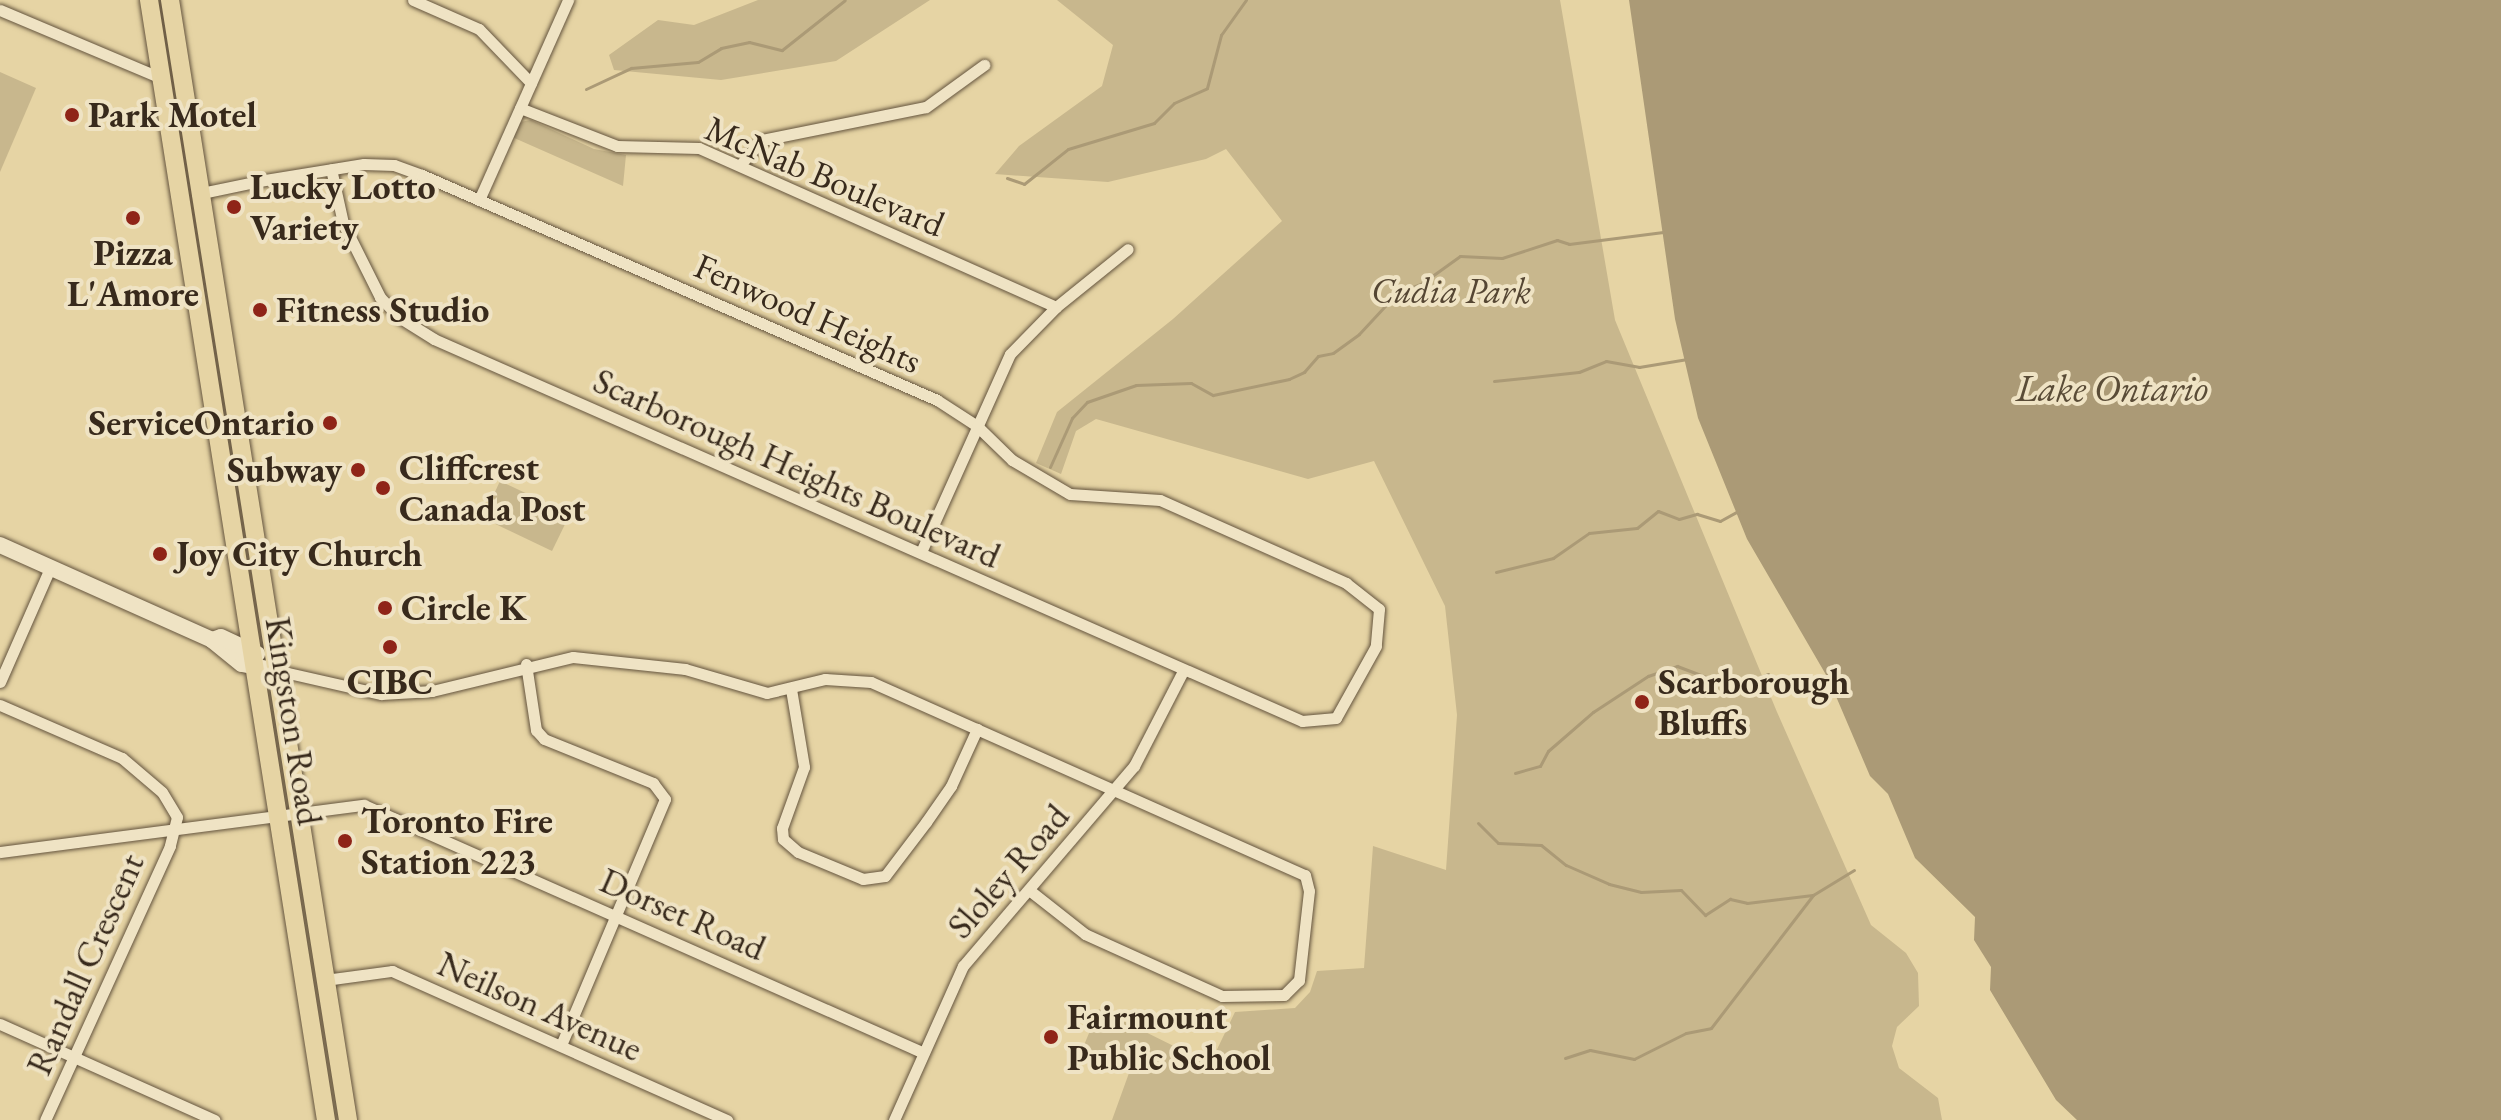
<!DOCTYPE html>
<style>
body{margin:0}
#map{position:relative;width:2501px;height:1120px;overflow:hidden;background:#e6d4a4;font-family:"EB Garamond",serif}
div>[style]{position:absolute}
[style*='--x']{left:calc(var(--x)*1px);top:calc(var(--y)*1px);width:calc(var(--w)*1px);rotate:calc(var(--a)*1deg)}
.green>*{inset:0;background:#c8b78d}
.water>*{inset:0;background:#ab9a76}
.stream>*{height:3px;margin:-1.5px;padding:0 1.5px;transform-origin:1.5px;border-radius:1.5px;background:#ab9a76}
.roads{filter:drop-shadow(0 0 2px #64543e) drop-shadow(0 0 2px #64543e)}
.street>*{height:11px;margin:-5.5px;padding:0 5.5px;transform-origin:5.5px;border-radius:5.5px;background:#efe3c4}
.secondary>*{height:16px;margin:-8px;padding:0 8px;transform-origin:8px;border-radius:8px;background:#efe3c4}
.primary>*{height:18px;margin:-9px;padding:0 9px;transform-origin:9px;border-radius:9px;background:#e6d4a4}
.dots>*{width:22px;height:22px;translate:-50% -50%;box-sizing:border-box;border:4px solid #efe3c4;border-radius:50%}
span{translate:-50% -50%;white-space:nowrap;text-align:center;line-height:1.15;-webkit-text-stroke:8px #efe3c4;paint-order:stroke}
.poi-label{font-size:36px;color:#382a1c;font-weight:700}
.left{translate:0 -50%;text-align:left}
.right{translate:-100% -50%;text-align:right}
.street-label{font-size:36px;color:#382a1c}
.park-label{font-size:36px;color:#554633;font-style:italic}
.water-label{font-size:38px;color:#5a4c37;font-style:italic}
</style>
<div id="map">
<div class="green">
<i style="clip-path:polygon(758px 0,930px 0,836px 61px,721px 80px,614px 70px,609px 55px,658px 20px,694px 25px)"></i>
<i style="clip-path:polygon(1057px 0,1560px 0,1615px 320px,1777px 712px,1871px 925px,1906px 953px,1918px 973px,1919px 1006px,1897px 1027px,1892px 1046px,1899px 1068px,1938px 1098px,1942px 1120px,1112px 1120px,1129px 1073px,1082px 1050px,1099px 1009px,1210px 1064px,1235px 1012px,1295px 1008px,1310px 992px,1317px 971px,1364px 968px,1373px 846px,1446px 870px,1457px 715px,1445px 606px,1374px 461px,1308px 479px,1096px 419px,1076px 431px,1061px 474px,1036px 463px,1057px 412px,1173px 319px,1282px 221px,1226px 149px,1206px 159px,1108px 182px,995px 174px,1019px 146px,1102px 86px,1113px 45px)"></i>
<i style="clip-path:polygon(0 72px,36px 88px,0 172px)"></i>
<i style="clip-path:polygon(531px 120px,594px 149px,626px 155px,623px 186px,512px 137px,520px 122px)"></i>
<i style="clip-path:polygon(500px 481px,570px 514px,552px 551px,483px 518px)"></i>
</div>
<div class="water">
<i style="clip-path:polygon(1629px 0,2501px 0,2501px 1120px,2077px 1120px,2056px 1100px,1990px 990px,1991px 967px,1974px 940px,1975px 917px,1915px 858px,1888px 794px,1870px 776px,1829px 680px,1747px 539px,1698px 418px,1675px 319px)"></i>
</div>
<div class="stream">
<i style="--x:586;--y:89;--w:50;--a:-25"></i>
<i style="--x:631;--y:68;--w:67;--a:-5.1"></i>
<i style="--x:698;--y:62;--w:27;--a:-31"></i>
<i style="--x:721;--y:48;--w:29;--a:-12"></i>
<i style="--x:749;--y:42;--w:34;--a:14"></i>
<i style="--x:782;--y:50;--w:80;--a:-38.4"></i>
<i style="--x:1007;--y:178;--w:18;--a:19"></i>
<i style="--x:1024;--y:184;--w:56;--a:-38.5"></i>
<i style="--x:1068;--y:149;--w:90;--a:-16.8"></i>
<i style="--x:1154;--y:123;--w:28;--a:-45"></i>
<i style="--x:1174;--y:103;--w:36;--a:-24"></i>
<i style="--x:1207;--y:88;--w:55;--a:-75.2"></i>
<i style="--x:1221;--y:35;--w:43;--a:-54.5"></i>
<i style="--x:1494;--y:381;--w:85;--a:-6"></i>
<i style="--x:1579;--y:372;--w:29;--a:-22"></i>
<i style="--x:1606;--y:361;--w:34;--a:10"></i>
<i style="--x:1639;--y:367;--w:49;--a:-9.5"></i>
<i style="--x:1050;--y:467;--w:54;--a:-65.8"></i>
<i style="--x:1072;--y:418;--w:22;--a:-47"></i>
<i style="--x:1087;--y:402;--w:52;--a:-19.1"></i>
<i style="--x:1136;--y:385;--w:55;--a:-2.1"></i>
<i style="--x:1191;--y:383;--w:25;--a:29"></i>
<i style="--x:1213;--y:395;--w:78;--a:-11.9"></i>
<i style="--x:1289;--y:379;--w:17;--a:-25"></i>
<i style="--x:1304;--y:372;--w:21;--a:-49"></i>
<i style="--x:1318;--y:356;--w:15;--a:-11"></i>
<i style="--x:1333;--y:353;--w:32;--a:-36"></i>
<i style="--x:1359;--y:334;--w:56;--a:-47.2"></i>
<i style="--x:1397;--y:293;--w:26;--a:-21"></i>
<i style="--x:1421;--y:284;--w:48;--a:-35.7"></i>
<i style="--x:1460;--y:256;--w:42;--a:2.7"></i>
<i style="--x:1502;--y:258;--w:58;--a:-18.1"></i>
<i style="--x:1557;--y:240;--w:13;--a:18"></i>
<i style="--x:1569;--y:244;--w:95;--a:-7.3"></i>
<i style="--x:1496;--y:572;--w:59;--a:-13.8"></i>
<i style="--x:1553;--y:558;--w:44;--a:-34.8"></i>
<i style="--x:1589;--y:533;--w:48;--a:-5.9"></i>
<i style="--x:1637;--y:528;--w:27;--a:-39"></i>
<i style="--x:1658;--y:511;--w:22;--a:21"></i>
<i style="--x:1679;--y:519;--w:19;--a:-16"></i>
<i style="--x:1697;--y:514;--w:24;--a:17"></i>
<i style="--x:1720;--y:521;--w:21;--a:-29"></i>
<i style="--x:1515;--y:773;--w:26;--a:-16"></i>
<i style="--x:1540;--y:766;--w:17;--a:-62"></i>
<i style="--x:1548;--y:751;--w:60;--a:-40.9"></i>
<i style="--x:1593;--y:712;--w:66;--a:-33.2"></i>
<i style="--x:1648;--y:676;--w:31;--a:-19"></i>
<i style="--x:1677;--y:666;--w:62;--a:20.8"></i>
<i style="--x:1735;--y:688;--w:36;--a:-23"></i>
<i style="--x:1478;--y:823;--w:28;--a:45"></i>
<i style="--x:1498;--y:843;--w:43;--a:2.7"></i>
<i style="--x:1541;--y:845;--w:32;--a:39"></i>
<i style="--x:1566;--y:865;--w:47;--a:23.8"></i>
<i style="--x:1609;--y:884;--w:33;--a:14"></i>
<i style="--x:1641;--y:892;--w:40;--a:-2.9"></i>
<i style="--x:1681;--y:890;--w:35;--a:46"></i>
<i style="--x:1705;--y:915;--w:30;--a:-33"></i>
<i style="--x:1730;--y:899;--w:17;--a:13"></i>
<i style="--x:1747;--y:903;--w:66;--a:-6.9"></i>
<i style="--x:1565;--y:1058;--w:26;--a:-18"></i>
<i style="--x:1590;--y:1050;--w:45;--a:11.6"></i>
<i style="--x:1634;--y:1059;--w:58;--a:-26.6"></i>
<i style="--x:1686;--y:1033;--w:25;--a:-11"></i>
<i style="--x:1711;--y:1028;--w:168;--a:-52.5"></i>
<i style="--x:1813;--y:895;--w:48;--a:-31.4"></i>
</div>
<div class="roads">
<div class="street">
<i style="--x:413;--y:0;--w:72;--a:23.7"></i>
<i style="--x:479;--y:29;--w:75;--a:46.1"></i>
<i style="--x:0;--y:10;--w:177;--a:22.9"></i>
<i style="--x:520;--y:108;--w:104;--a:21.4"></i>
<i style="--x:617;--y:146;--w:82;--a:1.4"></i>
<i style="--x:699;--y:148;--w:391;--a:24"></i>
<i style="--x:740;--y:165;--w:33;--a:-49"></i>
<i style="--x:762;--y:140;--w:167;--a:-11.4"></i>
<i style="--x:926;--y:107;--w:72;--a:-35.9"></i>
<i style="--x:197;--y:194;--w:63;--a:-11.8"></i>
<i style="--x:259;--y:181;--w:106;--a:-9.2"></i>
<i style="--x:364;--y:164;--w:30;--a:2"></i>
<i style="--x:394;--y:165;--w:30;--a:20"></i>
<i style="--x:422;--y:175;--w:562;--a:23.6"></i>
<i style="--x:937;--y:400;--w:48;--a:33"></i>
<i style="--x:977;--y:426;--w:49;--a:44.2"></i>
<i style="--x:1012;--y:460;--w:67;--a:30.4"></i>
<i style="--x:1070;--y:494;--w:90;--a:3.8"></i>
<i style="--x:1160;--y:500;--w:204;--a:24"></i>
<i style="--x:1346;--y:583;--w:42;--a:38.2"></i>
<i style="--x:1379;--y:609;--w:37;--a:95"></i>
<i style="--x:1376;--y:646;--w:82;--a:119.1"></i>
<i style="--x:1336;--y:718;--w:34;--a:175"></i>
<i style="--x:1302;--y:721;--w:948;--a:-156.25"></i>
<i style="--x:434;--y:339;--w:40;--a:-148"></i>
<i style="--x:400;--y:318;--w:29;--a:-134"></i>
<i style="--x:380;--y:297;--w:83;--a:-116.6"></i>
<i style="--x:343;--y:223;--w:55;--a:-102.5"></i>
<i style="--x:479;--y:200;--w:219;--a:-66"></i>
<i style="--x:921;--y:552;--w:217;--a:-65.8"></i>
<i style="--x:1010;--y:354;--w:66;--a:-45.6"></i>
<i style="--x:1056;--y:307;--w:92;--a:-38.9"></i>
<i style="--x:526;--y:664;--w:67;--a:81.4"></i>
<i style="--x:536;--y:730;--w:12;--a:48"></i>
<i style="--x:544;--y:739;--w:118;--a:22"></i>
<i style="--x:653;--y:783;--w:20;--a:53"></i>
<i style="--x:665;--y:799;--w:267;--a:112.9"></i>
<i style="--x:275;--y:670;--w:109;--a:12.8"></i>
<i style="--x:381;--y:694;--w:51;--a:-3.4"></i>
<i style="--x:432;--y:691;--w:145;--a:-13.6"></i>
<i style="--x:573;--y:657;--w:113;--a:6.1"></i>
<i style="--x:685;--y:669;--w:85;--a:16.3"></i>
<i style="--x:767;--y:693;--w:60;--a:-13.6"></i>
<i style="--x:825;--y:679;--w:46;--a:3.7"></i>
<i style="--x:871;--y:682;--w:475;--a:24"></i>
<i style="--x:1305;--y:875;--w:16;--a:76"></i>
<i style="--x:1309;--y:891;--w:90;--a:96.4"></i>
<i style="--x:1299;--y:980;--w:21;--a:135"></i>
<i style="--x:1284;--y:995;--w:62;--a:179.1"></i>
<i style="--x:1222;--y:996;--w:150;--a:-155.7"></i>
<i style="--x:1085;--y:934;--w:71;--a:-141.8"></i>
<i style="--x:0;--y:682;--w:124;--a:-66.3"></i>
<i style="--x:791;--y:689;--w:79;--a:80.5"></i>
<i style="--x:804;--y:767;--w:65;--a:109.8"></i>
<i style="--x:782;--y:828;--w:11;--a:85"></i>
<i style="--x:783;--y:839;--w:20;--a:41"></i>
<i style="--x:798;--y:852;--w:70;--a:22.6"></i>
<i style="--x:863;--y:879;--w:22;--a:-8"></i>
<i style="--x:885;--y:876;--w:68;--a:-52.8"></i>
<i style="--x:926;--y:822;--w:44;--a:-55.2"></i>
<i style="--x:951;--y:786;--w:63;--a:-65.5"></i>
<i style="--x:0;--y:705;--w:133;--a:23.5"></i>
<i style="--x:122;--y:758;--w:52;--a:40.4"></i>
<i style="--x:162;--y:792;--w:29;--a:59"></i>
<i style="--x:177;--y:817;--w:30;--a:104"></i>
<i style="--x:170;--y:846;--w:301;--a:114.5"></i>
<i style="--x:0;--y:852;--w:367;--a:-7.4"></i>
<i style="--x:364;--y:805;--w:612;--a:23.89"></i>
<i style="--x:325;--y:980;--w:68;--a:-7.7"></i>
<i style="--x:392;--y:971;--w:367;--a:24"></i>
<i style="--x:0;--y:1024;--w:235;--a:24.1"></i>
<i style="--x:894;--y:1120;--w:169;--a:-65.9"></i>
<i style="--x:963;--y:966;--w:263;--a:-49.5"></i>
<i style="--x:1134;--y:766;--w:107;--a:-62.7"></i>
</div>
<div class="secondary">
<i style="--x:0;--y:545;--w:232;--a:24.1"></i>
<i style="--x:212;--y:640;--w:38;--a:39"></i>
<i style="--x:242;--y:664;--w:32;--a:11"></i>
<i style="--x:212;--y:640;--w:9;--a:-18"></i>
<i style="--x:221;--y:637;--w:40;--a:25"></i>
</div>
<div class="primary">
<i style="--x:149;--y:0;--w:1134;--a:81.02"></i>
<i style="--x:170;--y:0;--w:1134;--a:80.97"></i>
</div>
</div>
<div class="dots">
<i style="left:72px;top:115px;background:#8f2418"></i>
<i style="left:234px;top:207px;background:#8f2418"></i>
<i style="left:133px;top:218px;background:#8f2418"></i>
<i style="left:260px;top:310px;background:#8f2418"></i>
<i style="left:330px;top:423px;background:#8f2418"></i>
<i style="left:358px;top:470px;background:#8f2418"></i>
<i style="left:383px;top:488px;background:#8f2418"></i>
<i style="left:160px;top:554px;background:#8f2418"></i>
<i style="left:385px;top:608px;background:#8f2418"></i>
<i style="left:390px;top:647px;background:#8f2418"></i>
<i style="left:1642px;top:702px;background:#8f2418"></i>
<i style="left:345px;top:841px;background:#8f2418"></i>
<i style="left:1051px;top:1037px;background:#8f2418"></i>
</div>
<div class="poi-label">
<span class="left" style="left:88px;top:115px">Park Motel</span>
<span class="left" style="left:250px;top:207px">Lucky Lotto<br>Variety</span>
<span style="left:133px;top:273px">Pizza<br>L'Amore</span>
<span class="left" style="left:276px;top:310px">Fitness Studio</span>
<span class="right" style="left:314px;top:423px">ServiceOntario</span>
<span class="left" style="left:399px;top:488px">Cliffcrest<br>Canada Post</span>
<span class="right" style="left:342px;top:470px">Subway</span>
<span class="left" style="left:176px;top:554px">Joy City Church</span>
<span class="left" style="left:401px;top:608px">Circle K</span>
<span class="left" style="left:1658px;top:702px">Scarborough<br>Bluffs</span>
<span style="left:390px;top:682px">CIBC</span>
<span class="left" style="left:361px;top:841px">Toronto Fire<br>Station 223</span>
<span class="left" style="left:1067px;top:1037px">Fairmount<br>Public School</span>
</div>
<div class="street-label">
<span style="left:825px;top:176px;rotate:23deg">McNab Boulevard</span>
<span style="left:808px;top:313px;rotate:24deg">Fenwood Heights</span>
<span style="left:797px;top:468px;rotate:24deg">Scarborough Heights Boulevard</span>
<span style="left:294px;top:721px;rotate:81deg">Kingston Road</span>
<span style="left:1008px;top:871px;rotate:-49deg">Sloley Road</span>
<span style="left:683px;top:914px;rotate:24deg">Dorset Road</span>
<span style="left:85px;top:964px;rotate:-66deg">Randall Crescent</span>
<span style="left:540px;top:1006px;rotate:24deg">Neilson Avenue</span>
</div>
<div class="park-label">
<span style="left:1451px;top:291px">Cudia Park</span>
</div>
<div class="water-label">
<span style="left:2112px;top:388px">Lake Ontario</span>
</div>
</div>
